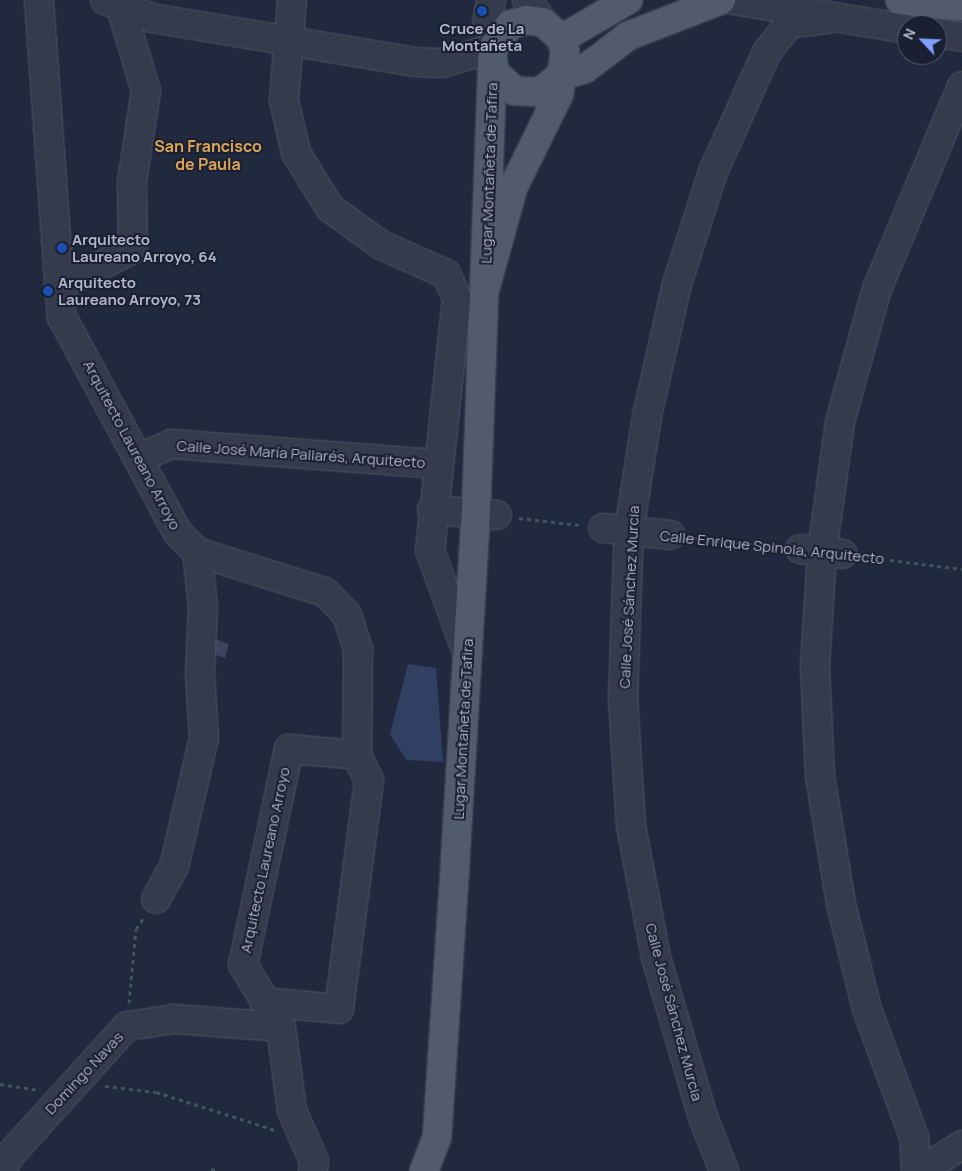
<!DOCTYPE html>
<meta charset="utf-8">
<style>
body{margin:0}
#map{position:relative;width:962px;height:1171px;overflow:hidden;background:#20293d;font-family:Manrope,sans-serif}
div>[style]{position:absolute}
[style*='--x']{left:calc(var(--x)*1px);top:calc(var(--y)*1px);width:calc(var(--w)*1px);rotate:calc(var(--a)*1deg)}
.water>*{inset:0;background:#313f63}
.building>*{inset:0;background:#3c455d}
.path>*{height:3px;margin-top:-1.5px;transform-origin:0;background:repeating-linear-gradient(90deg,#40545b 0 4px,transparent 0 8px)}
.roads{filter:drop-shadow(0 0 1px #505668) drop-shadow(0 0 1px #505668)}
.minor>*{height:28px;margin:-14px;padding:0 14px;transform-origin:14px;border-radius:14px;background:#343b4d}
.major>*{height:28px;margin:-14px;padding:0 14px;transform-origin:14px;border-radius:14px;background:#525a6d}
.dots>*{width:14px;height:14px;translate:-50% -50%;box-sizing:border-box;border:2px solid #1a2032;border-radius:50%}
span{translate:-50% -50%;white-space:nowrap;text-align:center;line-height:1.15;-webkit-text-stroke:4px #1a2032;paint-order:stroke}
.poi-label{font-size:15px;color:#b0b6c9;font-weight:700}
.left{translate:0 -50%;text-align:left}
.street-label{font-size:15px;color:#b0b6c9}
.neighbourhood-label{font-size:16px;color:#dda357;font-weight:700}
.north{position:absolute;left:897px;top:15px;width:50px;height:50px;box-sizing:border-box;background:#1a2032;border:1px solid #565c6e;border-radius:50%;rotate:295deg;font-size:14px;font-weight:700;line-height:20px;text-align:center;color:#b0b6c9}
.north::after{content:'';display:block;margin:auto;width:18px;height:22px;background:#7e9fff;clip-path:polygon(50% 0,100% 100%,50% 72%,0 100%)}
</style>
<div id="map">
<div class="water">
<i style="clip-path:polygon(408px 664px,436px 668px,443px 762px,406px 760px,390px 734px)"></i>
</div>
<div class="building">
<i style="clip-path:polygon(215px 639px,229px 644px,225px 658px,210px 653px)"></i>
</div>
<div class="path">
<i style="--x:519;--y:518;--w:61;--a:6.5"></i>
<i style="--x:694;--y:538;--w:83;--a:6.2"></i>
<i style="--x:866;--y:557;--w:97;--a:7.1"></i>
<i style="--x:129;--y:1003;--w:74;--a:-84.6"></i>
<i style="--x:136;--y:929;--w:14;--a:-56"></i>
<i style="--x:0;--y:1084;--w:37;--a:9"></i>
<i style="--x:105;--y:1086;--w:51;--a:6.7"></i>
<i style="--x:156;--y:1092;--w:125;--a:17.7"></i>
<i style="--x:211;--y:1169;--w:7;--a:16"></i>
</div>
<div class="roads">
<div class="minor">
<i style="--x:39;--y:0;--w:318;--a:85.9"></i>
<i style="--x:62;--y:317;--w:245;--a:61.8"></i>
<i style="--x:178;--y:533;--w:27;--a:45"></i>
<i style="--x:197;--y:552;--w:134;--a:17.4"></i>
<i style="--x:325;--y:592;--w:32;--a:46"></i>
<i style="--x:347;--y:615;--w:36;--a:72"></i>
<i style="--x:358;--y:649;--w:106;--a:90.5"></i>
<i style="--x:357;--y:755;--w:29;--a:65"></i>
<i style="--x:369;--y:781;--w:230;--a:97.5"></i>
<i style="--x:339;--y:1009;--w:75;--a:-174.7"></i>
<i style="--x:105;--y:0;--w:50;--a:21"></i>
<i style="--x:152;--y:18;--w:266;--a:9.5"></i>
<i style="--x:414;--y:62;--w:28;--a:2"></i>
<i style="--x:442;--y:63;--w:53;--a:-16.4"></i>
<i style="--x:292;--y:0;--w:100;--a:94.6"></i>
<i style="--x:284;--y:100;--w:54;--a:77.2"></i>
<i style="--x:296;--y:153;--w:65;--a:58.3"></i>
<i style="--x:330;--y:208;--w:63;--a:36"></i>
<i style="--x:381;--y:245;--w:71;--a:24"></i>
<i style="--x:446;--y:274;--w:26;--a:65"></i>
<i style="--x:457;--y:298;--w:253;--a:96.1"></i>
<i style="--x:430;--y:550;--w:109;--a:70.2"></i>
<i style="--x:491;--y:0;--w:22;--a:100"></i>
<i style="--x:487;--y:22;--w:19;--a:54"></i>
<i style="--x:527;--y:0;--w:27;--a:54"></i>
<i style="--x:733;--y:0;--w:176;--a:9.5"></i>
<i style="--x:937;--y:33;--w:25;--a:9"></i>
<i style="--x:58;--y:287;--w:84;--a:-26.9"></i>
<i style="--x:133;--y:249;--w:67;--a:-90.9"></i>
<i style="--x:132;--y:182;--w:92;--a:-81.3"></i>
<i style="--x:146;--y:91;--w:88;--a:-106.6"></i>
<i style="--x:140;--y:458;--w:35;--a:-24"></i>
<i style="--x:172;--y:444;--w:265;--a:4.3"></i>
<i style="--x:432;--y:510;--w:65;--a:4.4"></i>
<i style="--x:603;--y:528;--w:68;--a:5.9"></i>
<i style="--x:800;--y:549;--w:43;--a:6.6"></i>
<i style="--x:156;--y:899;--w:37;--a:-61"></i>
<i style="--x:174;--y:867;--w:132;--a:-76.9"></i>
<i style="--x:204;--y:738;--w:63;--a:-93.6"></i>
<i style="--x:200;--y:675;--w:69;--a:-87.5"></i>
<i style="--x:203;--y:606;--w:54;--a:-96.3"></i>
<i style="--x:1;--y:1171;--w:18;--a:-61"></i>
<i style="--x:10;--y:1155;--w:174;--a:-47.8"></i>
<i style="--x:127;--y:1026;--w:49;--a:-8.3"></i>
<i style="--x:175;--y:1019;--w:106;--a:4.3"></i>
<i style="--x:313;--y:1171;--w:10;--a:-84"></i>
<i style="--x:314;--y:1161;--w:55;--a:-113.7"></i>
<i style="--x:292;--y:1111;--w:85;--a:-97.5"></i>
<i style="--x:281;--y:1027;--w:73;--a:-121.5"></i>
<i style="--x:243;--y:965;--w:221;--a:-78"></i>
<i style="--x:289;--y:749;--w:68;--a:5"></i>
<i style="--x:724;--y:1171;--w:58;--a:-111.3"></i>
<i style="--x:703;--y:1117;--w:167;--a:-106.4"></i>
<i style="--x:656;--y:957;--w:133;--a:-100.8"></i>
<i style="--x:631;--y:826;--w:127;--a:-93.6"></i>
<i style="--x:623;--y:699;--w:168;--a:-88"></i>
<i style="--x:629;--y:531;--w:116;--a:-81.1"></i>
<i style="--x:647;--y:416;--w:135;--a:-77.2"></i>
<i style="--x:677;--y:284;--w:118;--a:-72.2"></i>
<i style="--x:713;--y:172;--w:132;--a:-65.8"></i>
<i style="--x:767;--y:52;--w:36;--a:-52"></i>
<i style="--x:789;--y:24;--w:44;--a:-7.8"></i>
<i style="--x:916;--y:1171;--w:34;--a:-93"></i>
<i style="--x:914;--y:1137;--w:136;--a:-110.2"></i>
<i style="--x:867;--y:1009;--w:108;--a:-103.9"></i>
<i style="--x:841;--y:904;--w:130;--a:-99.3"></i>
<i style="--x:820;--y:776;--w:109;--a:-92.6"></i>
<i style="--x:815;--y:667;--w:115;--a:-86.5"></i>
<i style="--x:822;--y:552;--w:131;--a:-82.1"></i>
<i style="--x:840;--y:422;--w:138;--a:-74.5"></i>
<i style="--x:877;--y:289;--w:220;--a:-67.3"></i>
<i style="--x:921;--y:1171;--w:49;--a:-32.4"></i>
</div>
<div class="major">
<i style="--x:900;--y:0;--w:62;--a:5.5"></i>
<i style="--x:561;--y:39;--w:78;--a:-30.2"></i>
<i style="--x:492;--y:61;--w:14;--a:73"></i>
<i style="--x:496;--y:74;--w:25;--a:42"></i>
<i style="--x:515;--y:91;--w:25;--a:2"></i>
<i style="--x:540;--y:92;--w:26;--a:-39"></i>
<i style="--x:560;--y:76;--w:26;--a:-16"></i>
<i style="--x:585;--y:69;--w:54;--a:-37.5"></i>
<i style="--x:628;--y:36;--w:100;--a:-21.2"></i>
<i style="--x:424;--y:1171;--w:36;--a:-69"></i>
<i style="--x:437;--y:1137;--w:274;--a:-86.2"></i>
<i style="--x:455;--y:864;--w:352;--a:-86.6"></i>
<i style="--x:476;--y:513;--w:465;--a:-87.9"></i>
<i style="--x:493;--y:48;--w:29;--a:-54"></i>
<i style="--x:510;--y:25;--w:17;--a:-17"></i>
<i style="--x:526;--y:20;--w:17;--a:7"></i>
<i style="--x:543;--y:22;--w:25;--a:43"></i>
<i style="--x:561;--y:39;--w:13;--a:72"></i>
<i style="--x:565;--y:51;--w:43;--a:97.9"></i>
<i style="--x:559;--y:94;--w:105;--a:116.1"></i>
<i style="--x:513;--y:188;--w:102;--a:105.4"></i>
</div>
</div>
<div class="dots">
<i style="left:482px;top:11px;background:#1a4fb4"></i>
<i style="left:62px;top:248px;background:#1a4fb4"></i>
<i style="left:48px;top:291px;background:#1a4fb4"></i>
</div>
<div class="poi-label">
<span style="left:482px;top:37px">Cruce de La<br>Montañeta</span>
<span class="left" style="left:72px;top:248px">Arquitecto<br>Laureano Arroyo, 64</span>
<span class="left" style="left:58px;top:291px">Arquitecto<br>Laureano Arroyo, 73</span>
</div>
<div class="street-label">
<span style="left:489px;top:173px;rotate:-88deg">Lugar Montañeta de Tafira</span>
<span style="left:132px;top:445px;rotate:62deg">Arquitecto Laureano Arroyo</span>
<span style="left:301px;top:454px;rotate:4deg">Calle José María Pallarés, Arquitecto</span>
<span style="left:772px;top:547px;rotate:6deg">Calle Enrique Spinola, Arquitecto</span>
<span style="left:629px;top:597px;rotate:-87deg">Calle José Sánchez Murcia</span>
<span style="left:463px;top:729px;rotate:-87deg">Lugar Montañeta de Tafira</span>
<span style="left:265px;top:860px;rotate:-78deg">Arquitecto Laureano Arroyo</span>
<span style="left:674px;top:1012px;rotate:75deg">Calle José Sánchez Murcia</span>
<span style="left:84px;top:1073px;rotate:-47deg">Domingo Navas</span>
</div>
<div class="neighbourhood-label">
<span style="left:208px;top:155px">San Francisco<br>de Paula</span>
</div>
<div class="north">N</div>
</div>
